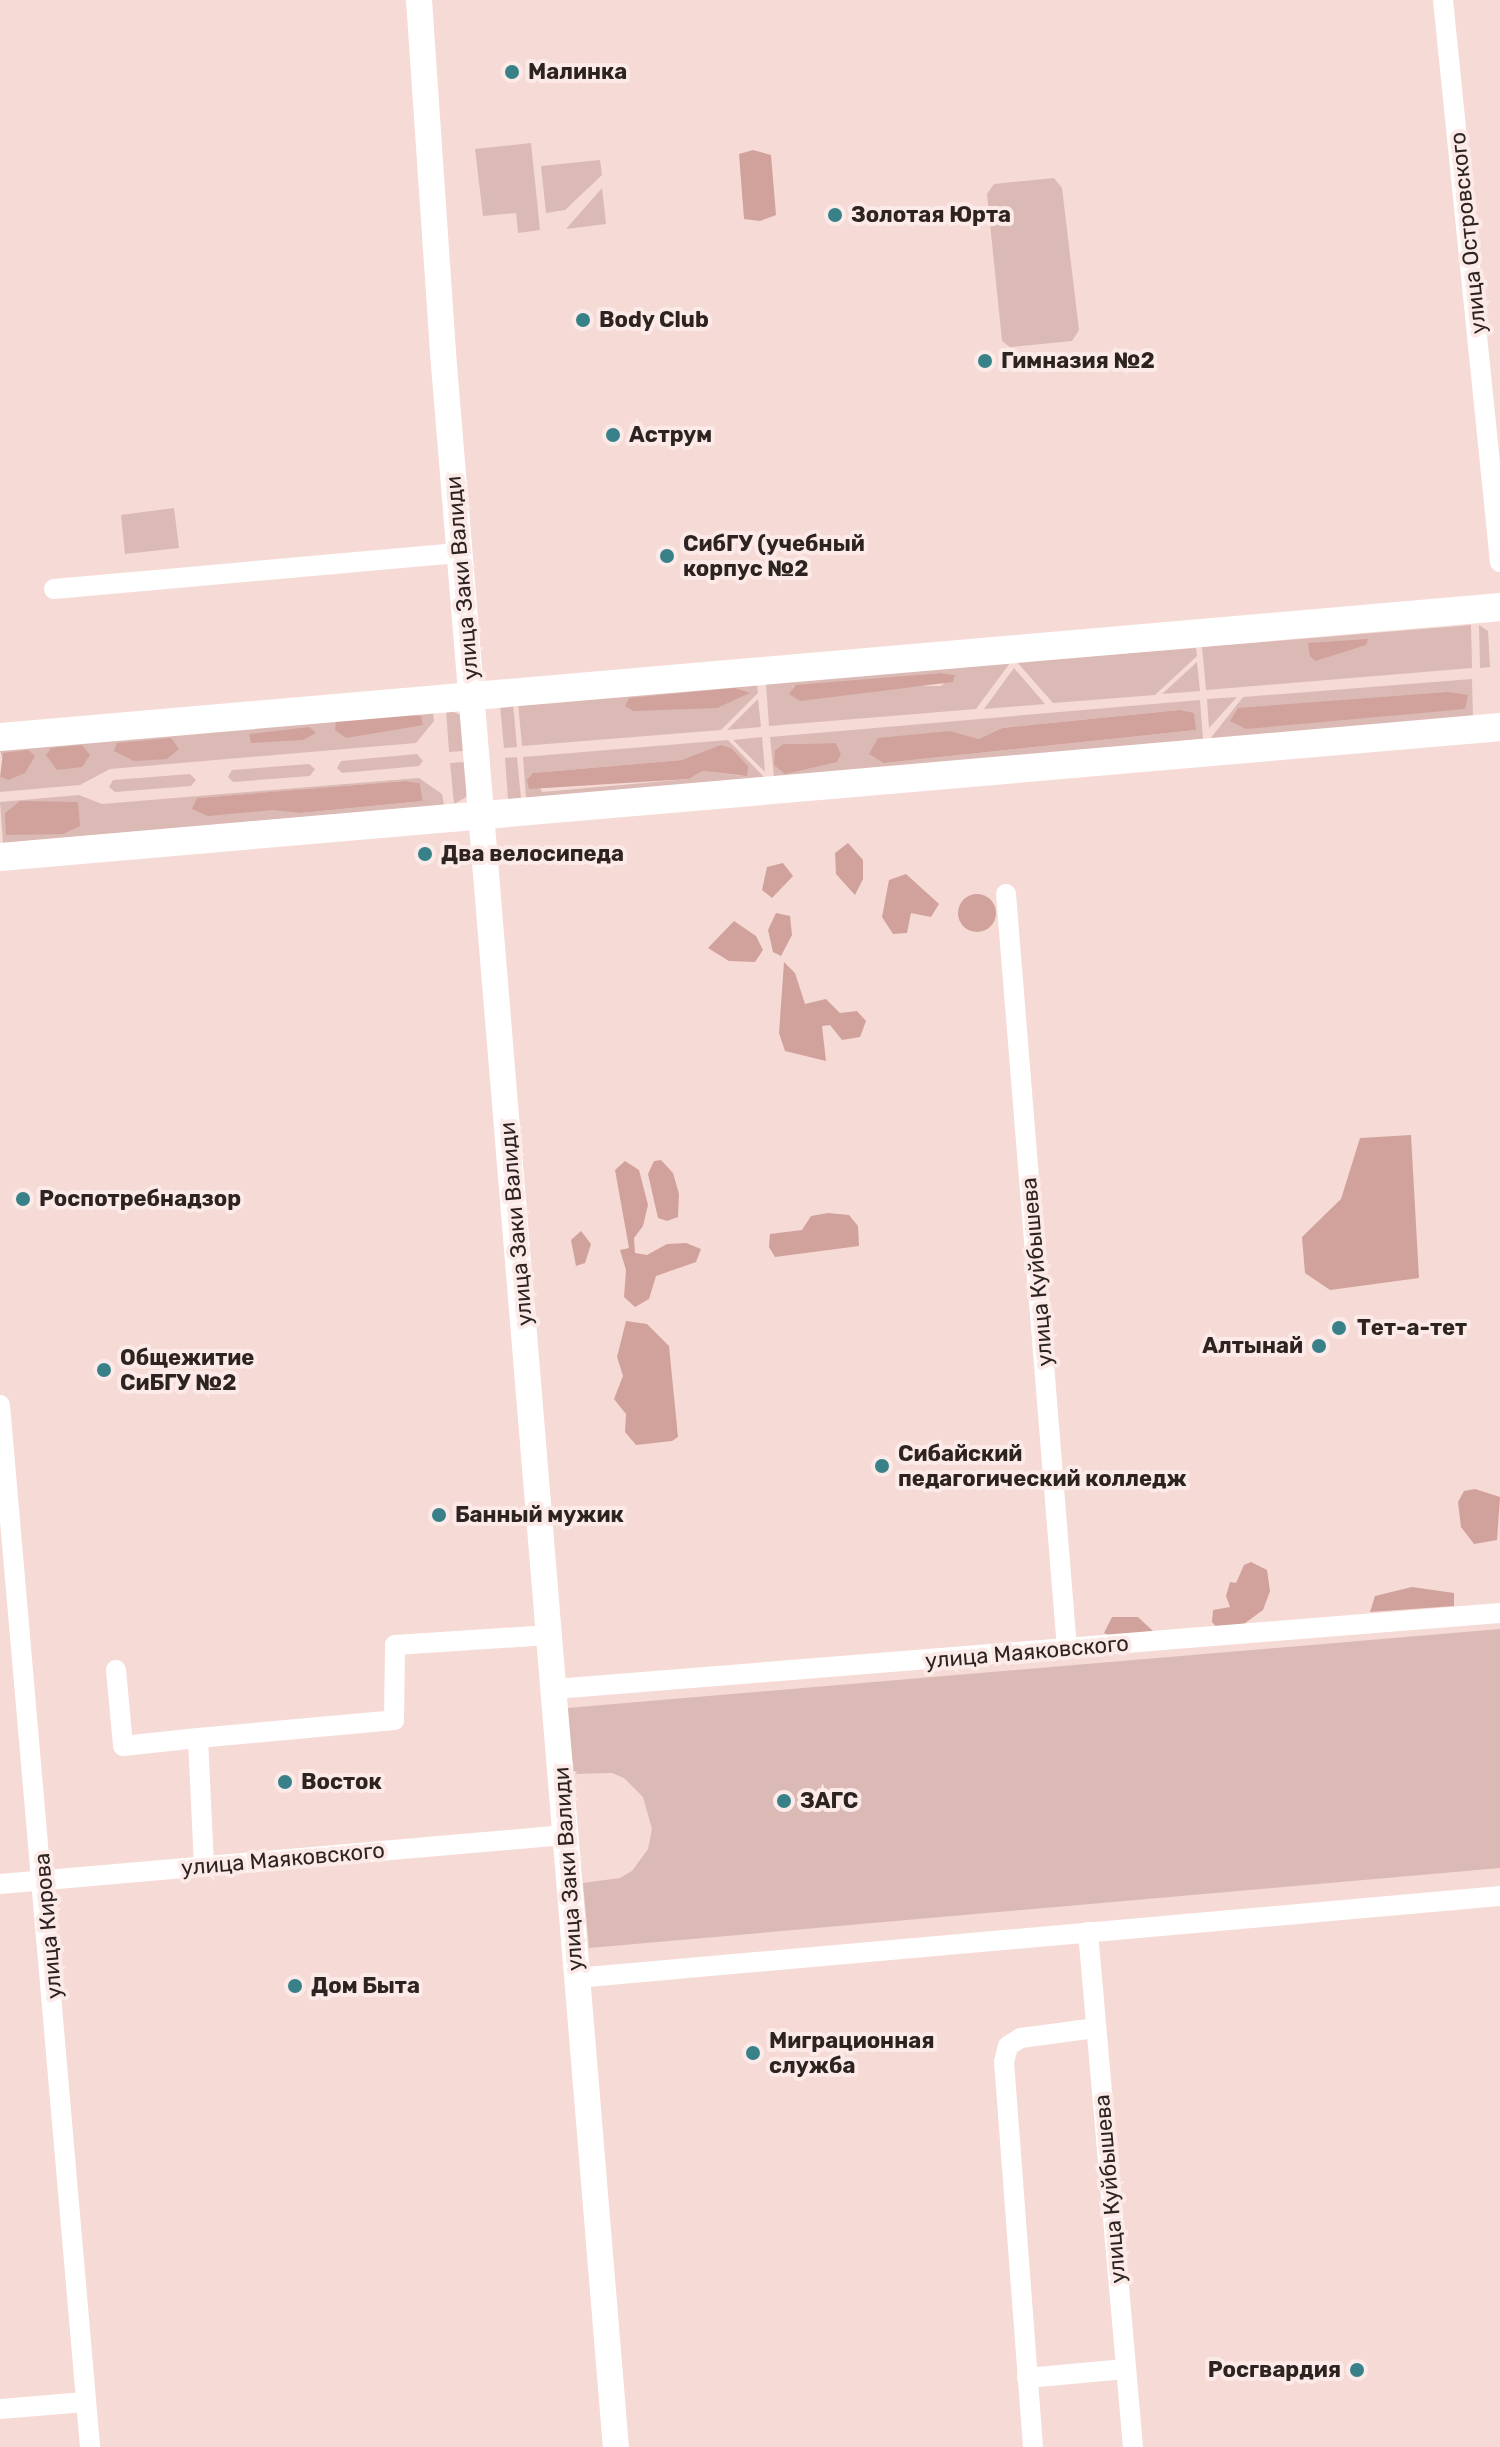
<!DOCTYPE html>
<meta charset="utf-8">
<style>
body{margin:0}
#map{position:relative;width:1500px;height:2447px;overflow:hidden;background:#f6dad5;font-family:Rubik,sans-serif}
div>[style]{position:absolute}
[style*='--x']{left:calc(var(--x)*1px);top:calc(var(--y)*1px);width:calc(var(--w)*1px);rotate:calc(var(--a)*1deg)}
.green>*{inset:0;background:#dbbab5}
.forest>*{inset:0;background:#d0a29b}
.round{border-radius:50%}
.minor>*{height:20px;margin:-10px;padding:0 10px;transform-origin:10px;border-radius:10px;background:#fff}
.tertiary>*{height:26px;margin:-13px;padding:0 13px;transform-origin:13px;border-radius:13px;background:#fff}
.secondary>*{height:28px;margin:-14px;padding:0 14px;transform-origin:14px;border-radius:14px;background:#fff}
.dots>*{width:22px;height:22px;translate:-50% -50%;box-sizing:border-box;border:4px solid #fbeae7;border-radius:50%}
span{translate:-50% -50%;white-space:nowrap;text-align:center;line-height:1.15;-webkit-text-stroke:8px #fbeae7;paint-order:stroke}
.poi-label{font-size:22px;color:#2d2321;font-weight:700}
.left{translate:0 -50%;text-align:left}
.right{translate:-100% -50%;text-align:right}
.street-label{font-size:22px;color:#2d2321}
</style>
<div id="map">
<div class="green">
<i style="clip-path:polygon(531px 143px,540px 230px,518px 233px,516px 213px,483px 216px,475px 149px)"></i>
<i style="clip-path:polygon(600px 160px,602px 175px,565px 210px,546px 213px,541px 166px)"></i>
<i style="clip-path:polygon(1054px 178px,1062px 188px,1079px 330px,1072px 341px,1010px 347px,1002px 341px,987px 194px,994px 184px)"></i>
<i style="clip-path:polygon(602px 188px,606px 224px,566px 229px)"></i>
<i style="clip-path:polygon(174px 508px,179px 548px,125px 554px,121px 515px)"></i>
<i style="clip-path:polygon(1471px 625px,1472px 668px,1206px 690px,1202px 647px)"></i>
<i style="clip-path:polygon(1479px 625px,1488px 631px,1490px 667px,1480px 668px)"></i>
<i style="clip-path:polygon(1196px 648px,1197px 656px,1155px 695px,1053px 703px,1017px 662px)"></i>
<i style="clip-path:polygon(1197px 662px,1200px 691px,1162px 694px)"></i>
<i style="clip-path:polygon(evenodd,1010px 663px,976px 709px,769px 726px,766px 683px,1010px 663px,941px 673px,954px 675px,941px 686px,790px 687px,941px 673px)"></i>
<i style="clip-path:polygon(1014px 668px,1045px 704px,984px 709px)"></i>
<i style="clip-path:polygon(1472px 679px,1473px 718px,1210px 739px,1243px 697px)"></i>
<i style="clip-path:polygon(757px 684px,758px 693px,721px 730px,522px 746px,518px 703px)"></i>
<i style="clip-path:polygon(1237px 697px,1209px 728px,1207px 699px)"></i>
<i style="clip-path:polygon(758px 699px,761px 727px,727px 730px)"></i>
<i style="clip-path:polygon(evenodd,1200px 700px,1203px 739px,774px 778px,770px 737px,1200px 700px,1179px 710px,1196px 730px,884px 763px,949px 731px,979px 739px,1002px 728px,1179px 710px,1200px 700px,836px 743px,841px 754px,775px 750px,783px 744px,836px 743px)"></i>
<i style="clip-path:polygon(513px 704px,517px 747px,504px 748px,500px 705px)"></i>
<i style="clip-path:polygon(446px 709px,461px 715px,464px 751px,449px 752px)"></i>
<i style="clip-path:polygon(433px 711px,434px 721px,416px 743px,110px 769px,80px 785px,0 792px,0 777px,8px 780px,0 750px)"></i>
<i style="clip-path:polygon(762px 737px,765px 772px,733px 740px)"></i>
<i style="clip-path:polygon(evenodd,728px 740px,765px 778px,526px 798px,523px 757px,728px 740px,682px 760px,743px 776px,703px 771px,689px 779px,542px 792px,533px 773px,682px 760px)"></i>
<i style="clip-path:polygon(417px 754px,423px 761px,419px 766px,342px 773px,337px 768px,341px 761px)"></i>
<i style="clip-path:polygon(517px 757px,521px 798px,508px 799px,505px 758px)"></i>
<i style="clip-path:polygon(465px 762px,468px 796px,454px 804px,450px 763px)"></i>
<i style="clip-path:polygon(309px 764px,315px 769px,310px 776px,233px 782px,228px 777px,232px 770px)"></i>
<i style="clip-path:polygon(190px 774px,196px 780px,191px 786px,115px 792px,109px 787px,113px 780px)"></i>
<i style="clip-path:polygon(evenodd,419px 778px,442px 794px,444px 805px,3px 843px,0 802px,79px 795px,102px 804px,419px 778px,405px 781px,420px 783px,423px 801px,301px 813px,198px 798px,405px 781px)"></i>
<i style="clip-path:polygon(1500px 1629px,1500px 1868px,589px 1948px,583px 1883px,620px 1878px,632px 1871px,648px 1849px,652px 1829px,643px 1797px,624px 1778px,612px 1773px,574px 1774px,567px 1708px)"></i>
</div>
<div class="forest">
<i style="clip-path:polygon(753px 150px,771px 155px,776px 215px,760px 221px,744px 219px,739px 154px)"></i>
<i style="clip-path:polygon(1368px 639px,1366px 645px,1315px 661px,1310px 656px,1308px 643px)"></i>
<i style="clip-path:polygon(941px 673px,955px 675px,953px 682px,800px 701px,789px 694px,796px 685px)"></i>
<i style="clip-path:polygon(735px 688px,750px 693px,717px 708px,633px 711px,625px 706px,629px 698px)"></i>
<i style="clip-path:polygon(1448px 692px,1468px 695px,1465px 709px,1246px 729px,1230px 721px,1238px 708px)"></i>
<i style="clip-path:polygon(1179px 710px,1194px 713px,1196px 730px,884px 763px,869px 754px,878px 738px,950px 731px,979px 739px,1002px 728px)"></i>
<i style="clip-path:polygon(411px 715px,421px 716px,423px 725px,346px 738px,335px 730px,336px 721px)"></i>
<i style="clip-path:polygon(309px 727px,316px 733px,303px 740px,251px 743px,249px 734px)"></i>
<i style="clip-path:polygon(171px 738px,179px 749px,167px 759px,134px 761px,114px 751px,117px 743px)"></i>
<i style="clip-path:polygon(783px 744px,836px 743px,841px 754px,837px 762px,785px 774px,774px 765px,775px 750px)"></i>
<i style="clip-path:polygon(82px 745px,90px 755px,82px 767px,57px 770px,46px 755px,51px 748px)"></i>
<i style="clip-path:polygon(721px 745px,731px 748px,748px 766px,747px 776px,703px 771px,689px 779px,529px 789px,527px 780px,533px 773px,682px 760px)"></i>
<i style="clip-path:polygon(28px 750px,35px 756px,25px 773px,8px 780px,0 777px,3px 753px)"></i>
<i style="clip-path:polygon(405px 781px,420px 783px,423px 801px,301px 813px,273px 810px,208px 816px,192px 809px,197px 798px)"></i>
<i style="clip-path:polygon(20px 801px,78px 802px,80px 826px,63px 834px,6px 835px,5px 813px)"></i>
<i style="clip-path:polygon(848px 843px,863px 860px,863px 879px,855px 895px,836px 874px,835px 853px)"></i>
<i style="clip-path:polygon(783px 863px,793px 876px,772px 898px,762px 890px,767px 867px)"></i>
<i style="clip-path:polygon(906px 874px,939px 904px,931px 917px,911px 913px,907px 933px,893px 934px,882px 917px,889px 880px)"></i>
<i class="round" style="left:958px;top:894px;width:38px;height:38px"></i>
<i style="clip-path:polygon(776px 913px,790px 916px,792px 935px,781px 956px,773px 952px,768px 930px)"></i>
<i style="clip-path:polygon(734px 921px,756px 936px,763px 950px,755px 962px,729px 961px,708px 948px)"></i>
<i style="clip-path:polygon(784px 962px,795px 973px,805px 1004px,826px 999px,840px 1013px,857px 1011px,866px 1021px,860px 1037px,842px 1040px,830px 1025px,822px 1026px,826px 1061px,785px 1051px,779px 1033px)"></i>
<i style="clip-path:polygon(1411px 1135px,1419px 1278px,1330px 1290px,1305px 1273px,1302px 1237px,1341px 1199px,1360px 1138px)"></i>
<i style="clip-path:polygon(661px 1160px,673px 1173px,679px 1194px,678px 1217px,667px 1221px,658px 1218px,648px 1174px,654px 1161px)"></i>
<i style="clip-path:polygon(625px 1161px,639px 1170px,648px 1205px,643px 1226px,634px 1238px,635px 1253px,647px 1255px,667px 1244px,686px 1243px,701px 1249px,696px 1262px,656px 1276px,649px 1299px,635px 1307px,624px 1297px,626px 1270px,620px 1250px,629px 1248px,615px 1170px)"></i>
<i style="clip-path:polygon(828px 1213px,849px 1215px,858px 1226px,859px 1246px,775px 1257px,769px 1247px,770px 1234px,802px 1230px,811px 1216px)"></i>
<i style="clip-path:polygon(581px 1231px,591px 1244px,585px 1263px,576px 1266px,571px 1240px)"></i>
<i style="clip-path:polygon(626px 1321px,647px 1324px,669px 1346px,678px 1437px,672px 1441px,636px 1445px,625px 1432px,626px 1414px,614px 1399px,623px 1376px,617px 1357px)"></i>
<i style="clip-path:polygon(1475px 1489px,1500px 1497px,1497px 1540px,1474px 1544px,1461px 1527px,1458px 1502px,1464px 1491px)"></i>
<i style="clip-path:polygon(1251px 1562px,1267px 1570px,1270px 1591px,1263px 1610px,1237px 1629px,1220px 1631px,1212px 1622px,1213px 1610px,1230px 1607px,1226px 1596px,1230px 1582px,1236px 1583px,1244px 1565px)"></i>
<i style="clip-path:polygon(1412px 1587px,1454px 1593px,1454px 1606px,1370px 1612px,1375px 1596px)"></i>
<i style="clip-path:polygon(1112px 1617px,1138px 1617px,1154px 1632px,1116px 1638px,1104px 1633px)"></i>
</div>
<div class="minor">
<i style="--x:1443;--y:0;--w:565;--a:84.21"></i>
<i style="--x:54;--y:589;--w:408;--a:-5.1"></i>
<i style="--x:1006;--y:894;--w:757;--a:85.38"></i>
<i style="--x:0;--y:1405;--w:1046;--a:85.06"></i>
<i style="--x:116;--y:1670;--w:76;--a:84.7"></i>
<i style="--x:123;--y:1746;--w:75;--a:-6.1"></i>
<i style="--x:555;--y:1689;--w:948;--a:-4.6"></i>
<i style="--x:204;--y:1866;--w:128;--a:-92.7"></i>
<i style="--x:198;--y:1738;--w:197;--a:-5.2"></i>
<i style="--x:394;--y:1720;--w:75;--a:-89.2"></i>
<i style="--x:395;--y:1645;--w:155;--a:-3.7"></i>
<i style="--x:0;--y:1884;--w:567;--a:-4.96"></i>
<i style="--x:1088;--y:1932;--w:517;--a:85.01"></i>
<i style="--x:576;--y:1978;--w:928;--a:-5.07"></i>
<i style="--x:1027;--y:2378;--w:99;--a:-5.2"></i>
<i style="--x:0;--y:2409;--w:85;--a:-4.7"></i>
<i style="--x:1033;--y:2447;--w:386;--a:-94.3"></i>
<i style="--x:1004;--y:2062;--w:16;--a:-76"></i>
<i style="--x:1008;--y:2046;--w:15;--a:-32"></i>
<i style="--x:1021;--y:2038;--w:76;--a:-7.6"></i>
</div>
<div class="tertiary">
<i style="--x:419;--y:0;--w:354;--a:86.1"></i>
<i style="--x:443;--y:353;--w:2101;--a:85.28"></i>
</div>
<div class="secondary">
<i style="--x:0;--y:737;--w:1506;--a:-4.95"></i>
<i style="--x:0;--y:857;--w:1506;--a:-4.95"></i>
</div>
<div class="dots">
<i style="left:512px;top:72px;background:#398188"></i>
<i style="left:835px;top:215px;background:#398188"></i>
<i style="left:583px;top:320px;background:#398188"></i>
<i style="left:985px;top:361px;background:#398188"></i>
<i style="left:613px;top:435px;background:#398188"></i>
<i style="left:667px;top:556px;background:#398188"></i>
<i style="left:425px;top:854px;background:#398188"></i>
<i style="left:23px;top:1199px;background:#398188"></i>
<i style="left:1339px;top:1328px;background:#398188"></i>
<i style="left:1319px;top:1346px;background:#398188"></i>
<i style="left:104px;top:1370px;background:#398188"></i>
<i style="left:882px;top:1466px;background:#398188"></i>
<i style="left:439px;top:1515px;background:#398188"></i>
<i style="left:285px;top:1782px;background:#398188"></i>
<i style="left:784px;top:1801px;background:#398188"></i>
<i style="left:295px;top:1986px;background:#398188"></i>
<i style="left:753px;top:2053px;background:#398188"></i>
<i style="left:1357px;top:2370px;background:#398188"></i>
</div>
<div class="poi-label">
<span class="left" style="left:528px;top:72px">Малинка</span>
<span class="left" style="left:851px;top:215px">Золотая Юрта</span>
<span class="left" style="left:599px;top:320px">Body Club</span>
<span class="left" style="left:1001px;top:361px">Гимназия №2</span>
<span class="left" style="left:629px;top:435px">Аструм</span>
<span class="left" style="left:683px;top:556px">СибГУ (учебный<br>корпус №2</span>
<span class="left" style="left:441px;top:854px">Два велосипеда</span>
<span class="left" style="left:39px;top:1199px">Роспотребнадзор</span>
<span class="left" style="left:1357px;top:1328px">Тет-а-тет</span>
<span class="right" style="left:1303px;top:1346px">Алтынай</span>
<span class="left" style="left:120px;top:1370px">Общежитие<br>СиБГУ №2</span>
<span class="left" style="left:898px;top:1466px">Сибайский<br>педагогический колледж</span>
<span class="left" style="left:455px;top:1515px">Банный мужик</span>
<span class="left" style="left:301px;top:1782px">Восток</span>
<span class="left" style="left:800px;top:1801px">ЗАГС</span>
<span class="left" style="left:311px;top:1986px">Дом Быта</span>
<span class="left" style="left:769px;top:2053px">Миграционная<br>служба</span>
<span class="right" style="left:1341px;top:2370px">Росгвардия</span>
</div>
<div class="street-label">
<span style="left:1468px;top:233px;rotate:-96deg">улица Островского</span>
<span style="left:462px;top:578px;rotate:-95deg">улица Заки Валиди</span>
<span style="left:516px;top:1224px;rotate:-95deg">улица Заки Валиди</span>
<span style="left:1037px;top:1272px;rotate:-95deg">улица Куйбышева</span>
<span style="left:1027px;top:1652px;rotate:-5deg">улица Маяковского</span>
<span style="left:283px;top:1859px;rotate:-5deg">улица Маяковского</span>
<span style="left:568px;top:1869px;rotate:-94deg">улица Заки Валиди</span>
<span style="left:48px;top:1926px;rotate:-95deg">улица Кирова</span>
<span style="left:1110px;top:2189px;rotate:-95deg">улица Куйбышева</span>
</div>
</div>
